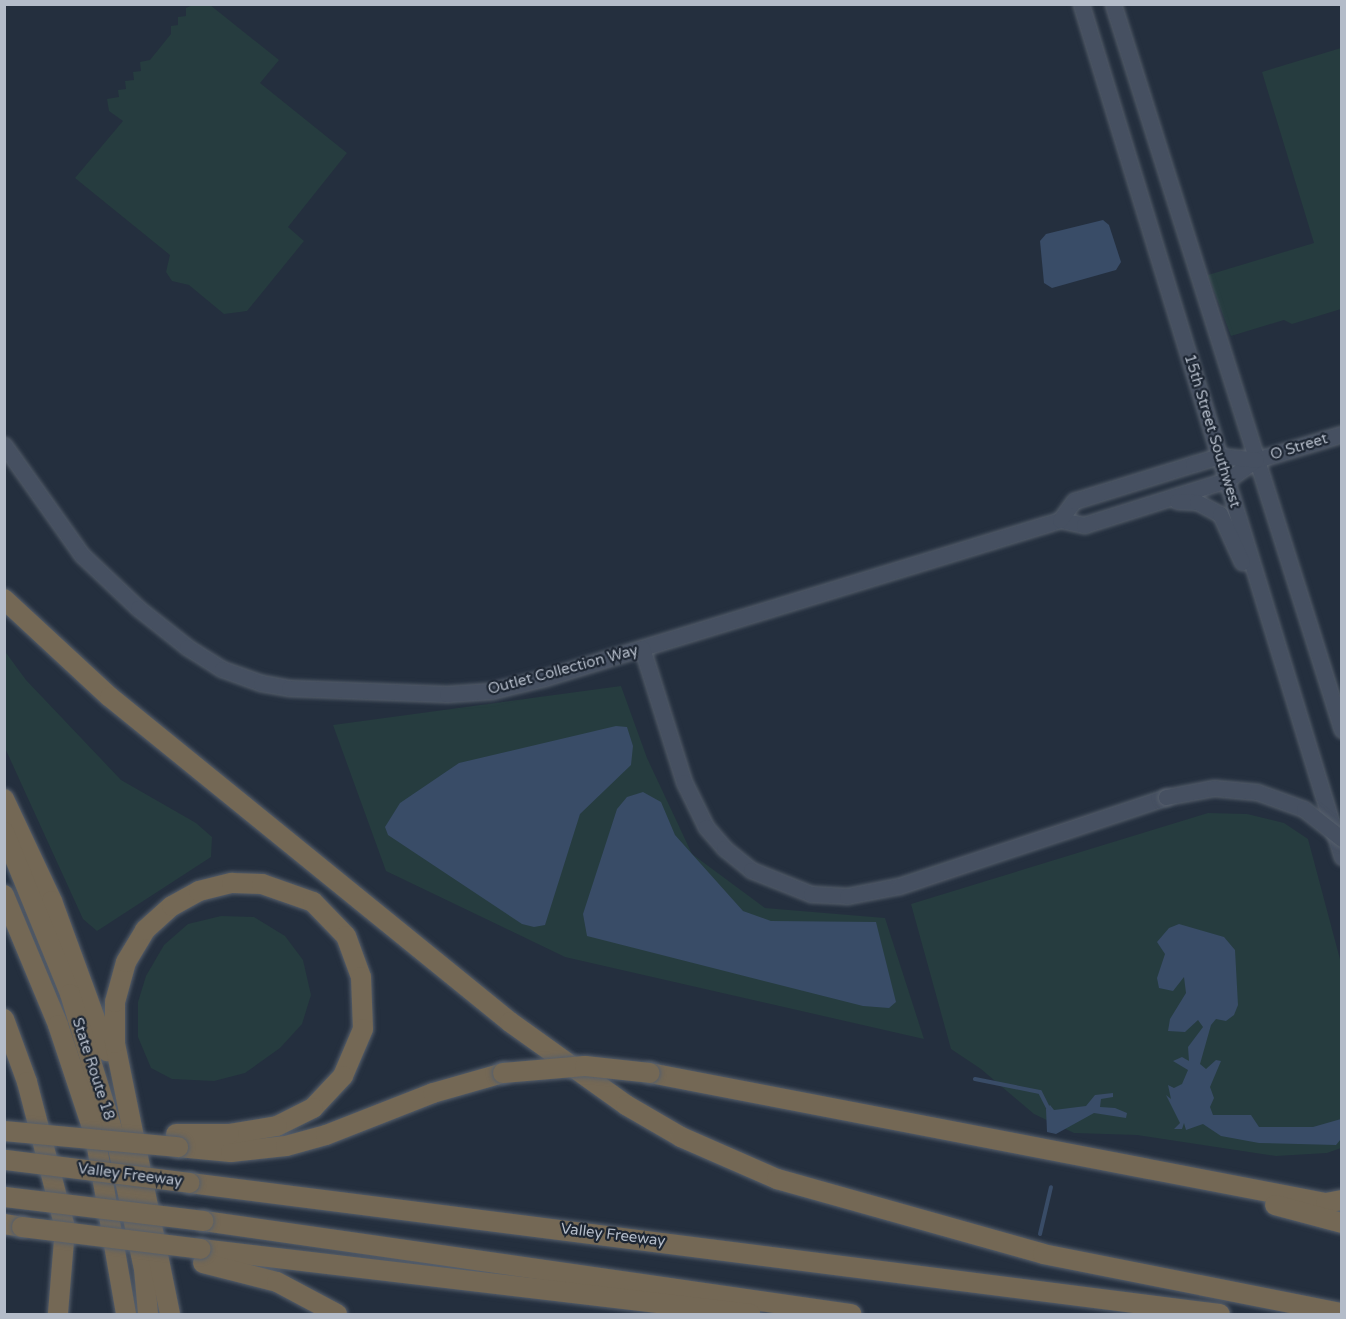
<!DOCTYPE html>
<style>
body{margin:0}
#map{position:relative;width:1346px;height:1319px;overflow:hidden;background:#242f3e;font-family:"Varela Round",sans-serif}
div>[style]{position:absolute}
[style*='--x']{left:calc(var(--x)*1px);top:calc(var(--y)*1px);width:calc(var(--w)*1px);rotate:calc(var(--a)*1deg)}
.green>*{inset:0;background:#263c3f}
.water>*{inset:0;background:#394c67}
.stream>*{height:4px;margin:-2px;padding:0 2px;transform-origin:2px;border-radius:2px;background:#394c67}
.roads{filter:drop-shadow(0 0 2px #565f6c) drop-shadow(0 0 2px #565f6c)}
.secondary>*{height:15px;margin:-7.5px;padding:0 7.5px;transform-origin:7.5px;border-radius:7.5px;background:#465061}
.highway>*{height:20px;margin:-10px;padding:0 10px;transform-origin:10px;border-radius:10px;background:#746855}
.bridges{filter:drop-shadow(0 0 2px #565f6c) drop-shadow(0 0 2px #565f6c)}
.secondary-bridge>*{height:15px;margin:-7.5px;padding:0 7.5px;transform-origin:7.5px;border-radius:7.5px;background:#465061}
.highway-bridge>*{height:20px;margin:-10px;padding:0 10px;transform-origin:10px;border-radius:10px;background:#746855}
span{translate:-50% -50%;white-space:nowrap;text-align:center;line-height:1.15;-webkit-text-stroke:4.5px #1d2633;paint-order:stroke}
.street-label{font-size:15px;color:#b4bcc9}
.frame{position:absolute;inset:0;border:6px solid #b4bcc9;pointer-events:none}
</style>
<div id="map">
<div class="green">
<i style="clip-path:polygon(193px 5px,210px 5px,279px 60px,260px 83px,347px 153px,288px 227px,304px 241px,247px 311px,224px 314px,189px 285px,172px 281px,166px 272px,170px 255px,75px 178px,123px 121px,109px 111px,107px 99px,119px 97px,118px 90px,126px 89px,125px 81px,134px 80px,133px 72px,141px 71px,140px 62px,150px 60px,171px 34px,171px 26px,178px 25px,178px 17px,186px 16px,186px 8px)"></i>
<i style="clip-path:polygon(1341px 48px,1341px 309px,1292px 324px,1284px 320px,1231px 336px,1208px 275px,1314px 243px,1262px 72px)"></i>
<i style="clip-path:polygon(4px 650px,26px 680px,121px 780px,196px 823px,212px 837px,211px 857px,97px 931px,83px 919px,5px 748px)"></i>
<i style="clip-path:polygon(621px 686px,647px 758px,692px 854px,765px 908px,885px 918px,924px 1039px,565px 957px,386px 871px,333px 725px)"></i>
<i style="clip-path:polygon(1208px 813px,1247px 814px,1284px 823px,1308px 839px,1341px 963px,1341px 1148px,1327px 1153px,1276px 1156px,1137px 1135px,1074px 1133px,1034px 1114px,981px 1069px,951px 1049px,911px 904px)"></i>
<i style="clip-path:polygon(221px 916px,254px 917px,285px 936px,303px 960px,311px 995px,302px 1024px,280px 1048px,245px 1073px,214px 1081px,172px 1079px,151px 1068px,138px 1037px,138px 1002px,146px 976px,164px 945px,188px 924px)"></i>
</div>
<div class="water">
<i style="clip-path:polygon(1103px 220px,1109px 225px,1121px 262px,1116px 270px,1052px 288px,1044px 283px,1040px 241px,1046px 234px)"></i>
<i style="clip-path:polygon(616px 726px,627px 727px,633px 746px,631px 765px,580px 814px,545px 925px,534px 927px,522px 924px,388px 835px,385px 827px,400px 803px,459px 763px)"></i>
<i style="clip-path:polygon(643px 792px,661px 802px,675px 835px,743px 911px,771px 921px,876px 922px,896px 1002px,889px 1008px,863px 1006px,587px 936px,583px 914px,617px 809px,627px 797px)"></i>
<i style="clip-path:polygon(1179px 924px,1224px 937px,1235px 950px,1238px 1005px,1234px 1015px,1226px 1021px,1216px 1019px,1211px 1025px,1200px 1064px,1206px 1069px,1216px 1060px,1221px 1061px,1210px 1087px,1214px 1098px,1210px 1107px,1213px 1115px,1251px 1115px,1259px 1127px,1313px 1127px,1341px 1119px,1341px 1139px,1336px 1145px,1259px 1143px,1221px 1136px,1203px 1124px,1186px 1130px,1184px 1123px,1182px 1129px,1174px 1129px,1180px 1123px,1166px 1095px,1171px 1099px,1168px 1085px,1174px 1088px,1182px 1084px,1188px 1070px,1173px 1061px,1182px 1057px,1189px 1061px,1188px 1047px,1203px 1027px,1198px 1020px,1185px 1032px,1168px 1031px,1170px 1019px,1186px 993px,1184px 977px,1173px 991px,1159px 988px,1157px 978px,1165px 954px,1157px 942px,1169px 928px)"></i>
<i style="clip-path:polygon(1113px 1093px,1113px 1097px,1101px 1099px,1100px 1107px,1115px 1108px,1127px 1113px,1126px 1118px,1094px 1113px,1056px 1134px,1047px 1132px,1046px 1109px,1050px 1105px,1054px 1110px,1086px 1106px,1095px 1095px)"></i>
</div>
<div class="stream">
<i style="--x:975;--y:1079;--w:66;--a:11.3"></i>
<i style="--x:1040;--y:1092;--w:20;--a:63"></i>
<i style="--x:1040;--y:1234;--w:48;--a:-76.8"></i>
</div>
<div class="roads">
<div class="secondary">
<i style="--x:1081;--y:4;--w:892;--a:72.99"></i>
<i style="--x:1113;--y:4;--w:761;--a:72.49"></i>
<i style="--x:4;--y:445;--w:135;--a:54.7"></i>
<i style="--x:82;--y:555;--w:77;--a:43.4"></i>
<i style="--x:138;--y:608;--w:63;--a:38.5"></i>
<i style="--x:187;--y:647;--w:41;--a:32.2"></i>
<i style="--x:222;--y:669;--w:41;--a:19.7"></i>
<i style="--x:261;--y:683;--w:28;--a:10"></i>
<i style="--x:289;--y:688;--w:158;--a:2.2"></i>
<i style="--x:447;--y:694;--w:44;--a:-3.9"></i>
<i style="--x:491;--y:691;--w:55;--a:-13.8"></i>
<i style="--x:544;--y:678;--w:540;--a:-17.02"></i>
<i style="--x:1060;--y:520;--w:25;--a:12"></i>
<i style="--x:1084;--y:525;--w:150;--a:-17.5"></i>
<i style="--x:1227;--y:480;--w:35;--a:-35"></i>
<i style="--x:1256;--y:460;--w:90;--a:-16.8"></i>
<i style="--x:1177;--y:501;--w:20;--a:3"></i>
<i style="--x:1197;--y:502;--w:26;--a:28"></i>
<i style="--x:1220;--y:514;--w:53;--a:65.4"></i>
<i style="--x:1060;--y:520;--w:24;--a:-54"></i>
<i style="--x:1074;--y:501;--w:125;--a:-17.3"></i>
<i style="--x:1193;--y:464;--w:28;--a:-17"></i>
<i style="--x:1220;--y:456;--w:36;--a:6"></i>
<i style="--x:642;--y:648;--w:140;--a:72.6"></i>
<i style="--x:684;--y:782;--w:50;--a:63.9"></i>
<i style="--x:706;--y:827;--w:28;--a:49"></i>
<i style="--x:724;--y:848;--w:35;--a:39"></i>
<i style="--x:751;--y:870;--w:65;--a:21.8"></i>
<i style="--x:811;--y:894;--w:36;--a:3"></i>
<i style="--x:847;--y:896;--w:53;--a:-10.9"></i>
<i style="--x:899;--y:886;--w:281;--a:-18.4"></i>
</div>
<div class="highway">
<i style="--x:4;--y:599;--w:144;--a:42.8"></i>
<i style="--x:110;--y:697;--w:515;--a:39.09"></i>
<i style="--x:510;--y:1022;--w:143;--a:35.6"></i>
<i style="--x:626;--y:1105;--w:64;--a:30.2"></i>
<i style="--x:681;--y:1137;--w:105;--a:23.6"></i>
<i style="--x:777;--y:1179;--w:276;--a:15.7"></i>
<i style="--x:1043;--y:1254;--w:305;--a:11.2"></i>
<i style="--x:4;--y:799;--w:113;--a:64.8"></i>
<i style="--x:52;--y:901;--w:160;--a:69.9"></i>
<i style="--x:4;--y:832;--w:175;--a:67.8"></i>
<i style="--x:70;--y:994;--w:161;--a:72.7"></i>
<i style="--x:118;--y:1148;--w:124;--a:77.9"></i>
<i style="--x:144;--y:1269;--w:45;--a:84.9"></i>
<i style="--x:4;--y:895;--w:141;--a:67.4"></i>
<i style="--x:58;--y:1025;--w:117;--a:71.6"></i>
<i style="--x:95;--y:1136;--w:181;--a:80.1"></i>
<i style="--x:4;--y:1019;--w:67;--a:69.9"></i>
<i style="--x:27;--y:1082;--w:151;--a:75.4"></i>
<i style="--x:65;--y:1228;--w:86;--a:94.7"></i>
<i style="--x:650;--y:1073;--w:688;--a:10.89"></i>
<i style="--x:1326;--y:1203;--w:16;--a:-11"></i>
<i style="--x:178;--y:1147;--w:53;--a:5.4"></i>
<i style="--x:231;--y:1152;--w:55;--a:-6.2"></i>
<i style="--x:286;--y:1146;--w:41;--a:-15.4"></i>
<i style="--x:326;--y:1135;--w:115;--a:-21.4"></i>
<i style="--x:433;--y:1093;--w:73;--a:-15.9"></i>
<i style="--x:190;--y:1183;--w:1038;--a:7.25"></i>
<i style="--x:1275;--y:1205;--w:69;--a:15"></i>
<i style="--x:204;--y:1221;--w:654;--a:8.18"></i>
<i style="--x:4;--y:1224;--w:18;--a:9"></i>
<i style="--x:201;--y:1249;--w:553;--a:6.75"></i>
<i style="--x:203;--y:1263;--w:76;--a:14.4"></i>
<i style="--x:277;--y:1282;--w:68;--a:28.1"></i>
<i style="--x:170;--y:1314;--w:277;--a:-101.5"></i>
<i style="--x:115;--y:1043;--w:41;--a:-90"></i>
<i style="--x:115;--y:1002;--w:41;--a:-74.6"></i>
<i style="--x:126;--y:962;--w:37;--a:-59"></i>
<i style="--x:145;--y:930;--w:36;--a:-42"></i>
<i style="--x:172;--y:906;--w:31;--a:-29"></i>
<i style="--x:199;--y:891;--w:34;--a:-14"></i>
<i style="--x:232;--y:883;--w:30;--a:2"></i>
<i style="--x:262;--y:884;--w:54;--a:19.4"></i>
<i style="--x:313;--y:902;--w:47;--a:45.9"></i>
<i style="--x:346;--y:936;--w:44;--a:69.9"></i>
<i style="--x:361;--y:977;--w:52;--a:87.8"></i>
<i style="--x:363;--y:1029;--w:51;--a:113.1"></i>
<i style="--x:343;--y:1076;--w:44;--a:133.2"></i>
<i style="--x:313;--y:1108;--w:40;--a:153.4"></i>
<i style="--x:277;--y:1126;--w:49;--a:170.5"></i>
<i style="--x:229;--y:1134;--w:53;--a:180"></i>
</div>
</div>
<div class="bridges">
<div class="secondary-bridge">
<i style="--x:1166;--y:797;--w:49;--a:-10.6"></i>
<i style="--x:1214;--y:788;--w:43;--a:5.3"></i>
<i style="--x:1257;--y:792;--w:50;--a:19.9"></i>
<i style="--x:1304;--y:809;--w:48;--a:38.3"></i>
</div>
<div class="highway-bridge">
<i style="--x:503;--y:1073;--w:82;--a:-4.9"></i>
<i style="--x:585;--y:1066;--w:65;--a:6.1"></i>
<i style="--x:4;--y:1131;--w:175;--a:5.3"></i>
<i style="--x:6;--y:1160;--w:185;--a:7.1"></i>
<i style="--x:5;--y:1197;--w:200;--a:6.9"></i>
<i style="--x:22;--y:1227;--w:180;--a:7"></i>
</div>
</div>
<div class="street-label">
<span style="left:1212px;top:431px;rotate:73deg">15th Street Southwest</span>
<span style="left:1299px;top:447px;rotate:-17deg">O Street</span>
<span style="left:563px;top:670px;rotate:-15deg">Outlet Collection Way</span>
<span style="left:93px;top:1069px;rotate:72deg">State Route 18</span>
<span style="left:130px;top:1175px;rotate:7deg">Valley Freeway</span>
<span style="left:613px;top:1235px;rotate:7deg">Valley Freeway</span>
</div>
<div class="frame"></div>
</div>
